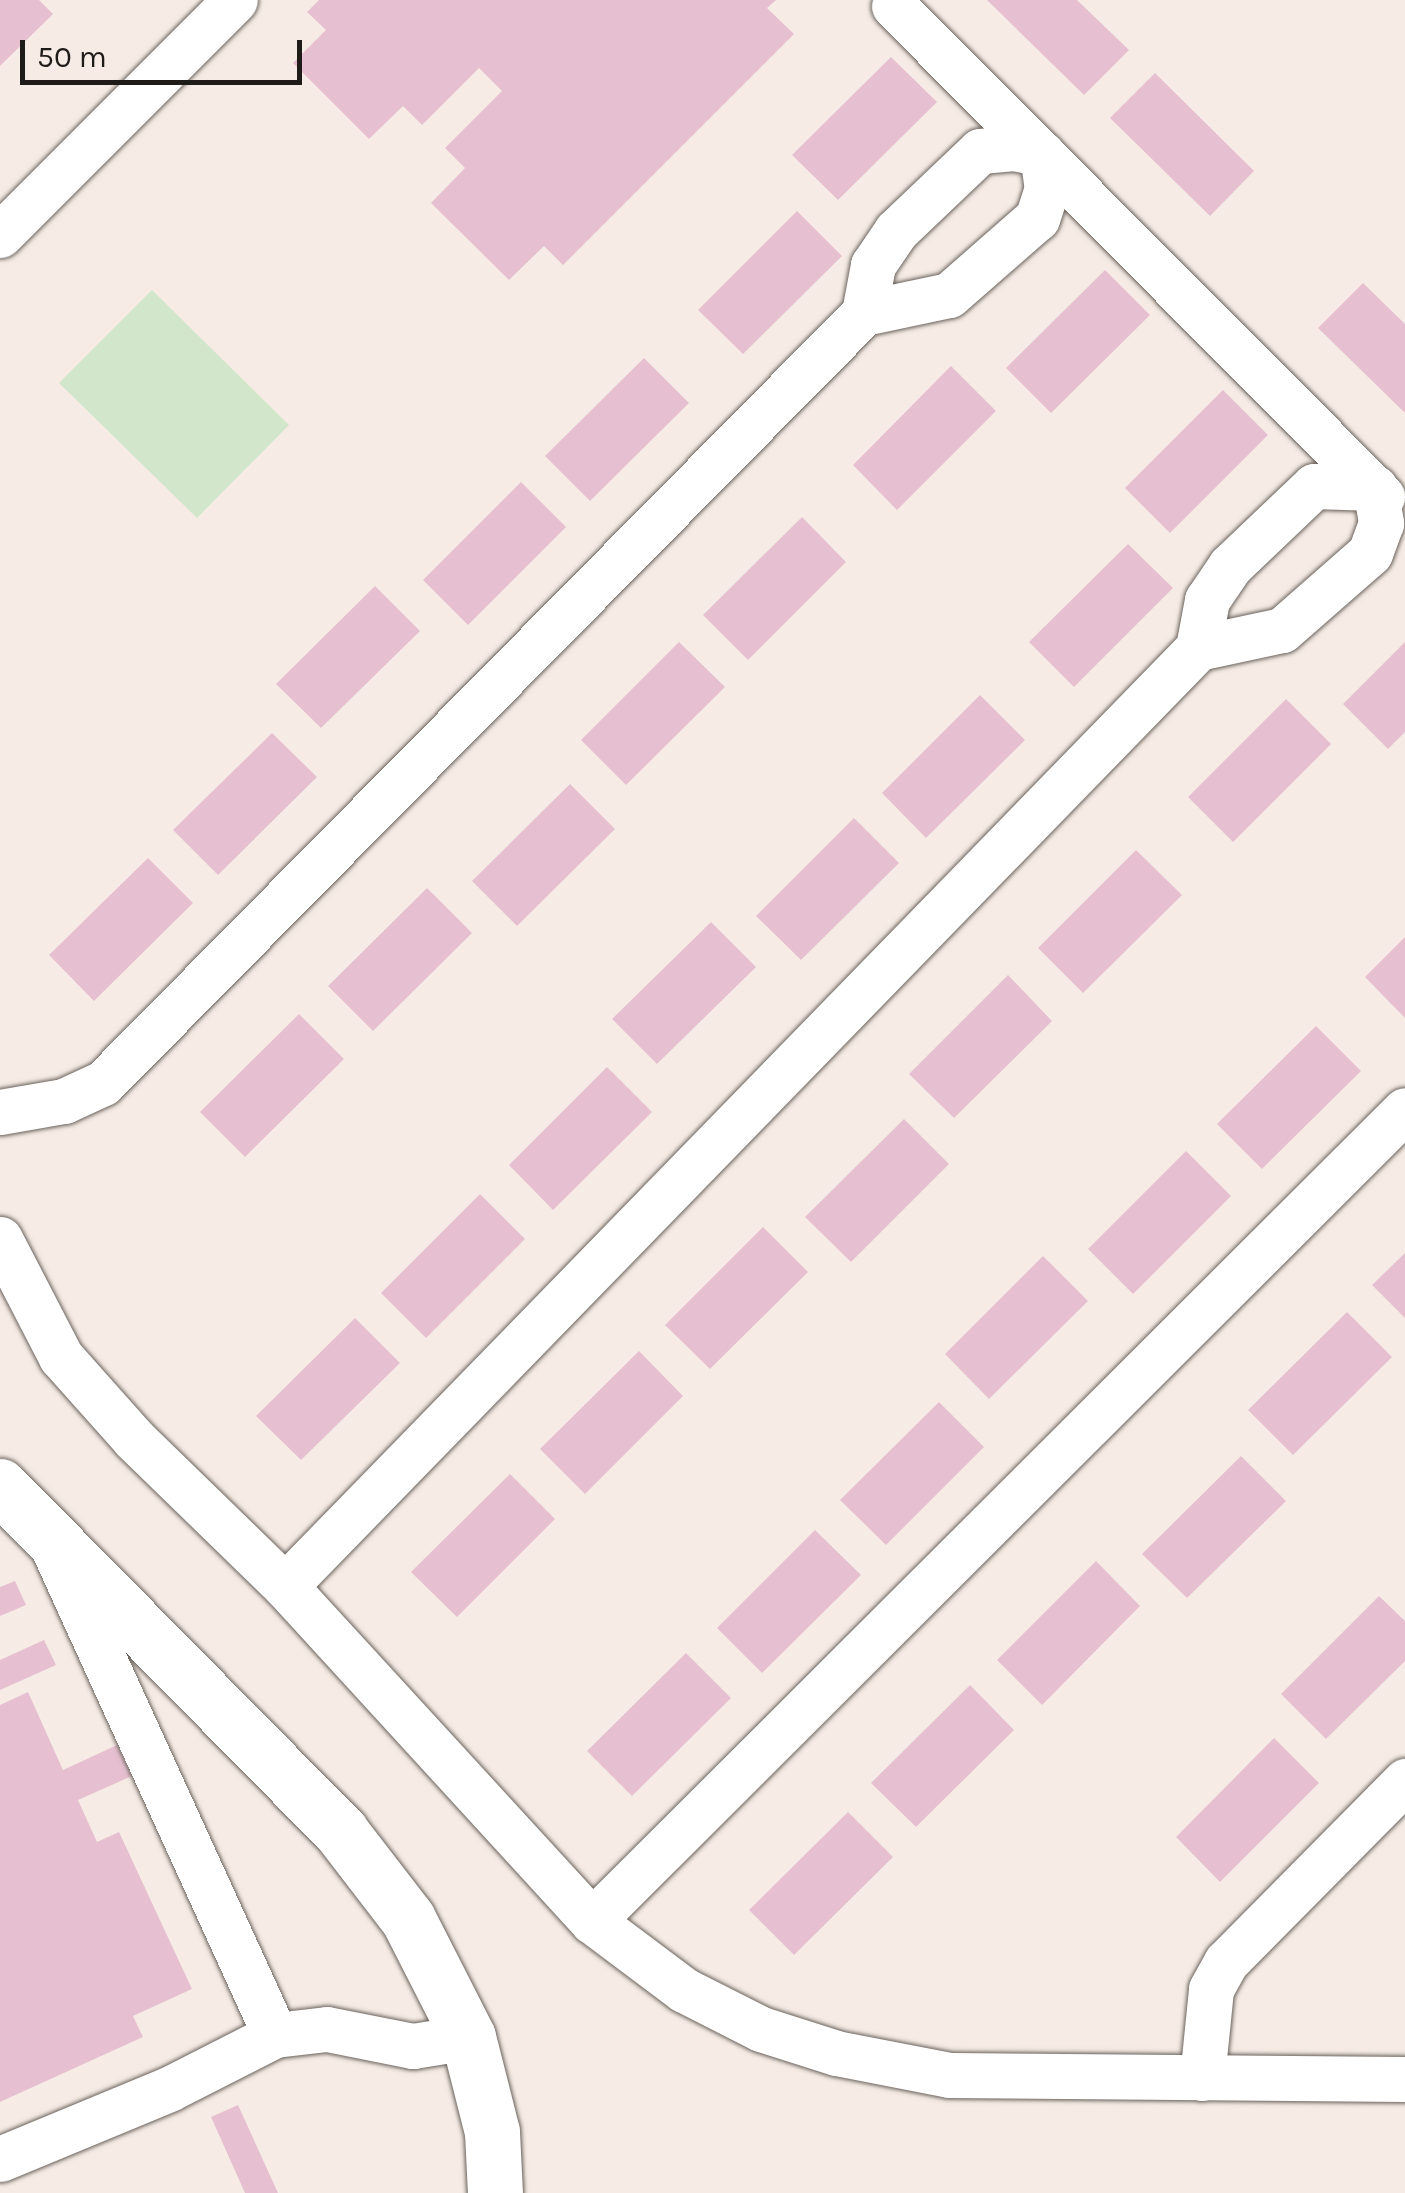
<!DOCTYPE html>
<style>
body{margin:0}
#map{position:relative;width:1405px;height:2193px;overflow:hidden;background:#f6ece5;font-family:Karla,sans-serif}
div>[style]{position:absolute}
[style*='--x']{left:calc(var(--x)*1px);top:calc(var(--y)*1px);width:calc(var(--w)*1px);rotate:calc(var(--a)*1deg)}
.green>*{inset:0;background:#d2e6cc}
.building>*{inset:0;background:#e6c0d1}
.roads{filter:drop-shadow(0 0 2px #6a625c) drop-shadow(0 0 2px #6a625c)}
.minor>*{height:45px;margin:-22.5px;padding:0 22.5px;transform-origin:22.5px;border-radius:22.5px;background:#fff}
.major>*{height:55px;margin:-27.5px;padding:0 27.5px;transform-origin:27.5px;border-radius:27.5px;background:#fff}
span{translate:-50% -50%;white-space:nowrap;text-align:center;line-height:1.15;-webkit-text-stroke:10px #f6ece5;paint-order:stroke}
.scale{position:absolute;left:20px;top:40px;width:282px;height:45px;box-sizing:border-box;border:5px solid #1f1b19;border-top:0;padding-left:12px;font-size:30px;line-height:35px;white-space:nowrap;color:#1f1b19;-webkit-text-stroke:8px #f6ece5;paint-order:stroke}
</style>
<div id="map">
<div class="green">
<i style="clip-path:polygon(152px 290px,289px 425px,197px 518px,59px 383px)"></i>
</div>
<div class="building">
<i style="clip-path:polygon(0 0,39px 0,53px 14px,0 66px)"></i>
<i style="clip-path:polygon(319px 0,776px 0,767px 8px,794px 34px,563px 265px,544px 246px,509px 280px,431px 203px,465px 168px,445px 148px,502px 91px,479px 68px,422px 125px,403px 106px,369px 139px,293px 63px,326px 30px,307px 12px)"></i>
<i style="clip-path:polygon(987px 0,1077px 0,1129px 50px,1084px 95px)"></i>
<i style="clip-path:polygon(891px 57px,937px 102px,838px 200px,792px 155px)"></i>
<i style="clip-path:polygon(1155px 73px,1254px 171px,1210px 216px,1110px 118px)"></i>
<i style="clip-path:polygon(797px 211px,842px 256px,743px 354px,698px 310px)"></i>
<i style="clip-path:polygon(1105px 270px,1150px 315px,1051px 413px,1006px 368px)"></i>
<i style="clip-path:polygon(1363px 283px,1405px 324px,1405px 413px,1318px 328px)"></i>
<i style="clip-path:polygon(644px 358px,689px 403px,590px 501px,545px 456px)"></i>
<i style="clip-path:polygon(951px 366px,996px 411px,897px 510px,853px 465px)"></i>
<i style="clip-path:polygon(1223px 390px,1268px 435px,1170px 533px,1125px 488px)"></i>
<i style="clip-path:polygon(521px 482px,566px 527px,468px 625px,423px 580px)"></i>
<i style="clip-path:polygon(802px 517px,846px 562px,748px 660px,703px 615px)"></i>
<i style="clip-path:polygon(1128px 544px,1173px 588px,1074px 687px,1029px 642px)"></i>
<i style="clip-path:polygon(375px 586px,420px 631px,321px 728px,276px 684px)"></i>
<i style="clip-path:polygon(679px 642px,725px 687px,626px 785px,581px 740px)"></i>
<i style="clip-path:polygon(1405px 642px,1405px 732px,1388px 749px,1343px 704px)"></i>
<i style="clip-path:polygon(980px 695px,1025px 740px,926px 838px,882px 793px)"></i>
<i style="clip-path:polygon(1286px 699px,1331px 744px,1233px 842px,1188px 797px)"></i>
<i style="clip-path:polygon(272px 733px,317px 777px,218px 875px,173px 830px)"></i>
<i style="clip-path:polygon(570px 784px,615px 829px,517px 926px,472px 881px)"></i>
<i style="clip-path:polygon(854px 818px,899px 863px,801px 960px,756px 916px)"></i>
<i style="clip-path:polygon(1136px 850px,1182px 895px,1083px 993px,1038px 948px)"></i>
<i style="clip-path:polygon(148px 858px,193px 903px,94px 1001px,49px 955px)"></i>
<i style="clip-path:polygon(427px 888px,472px 933px,373px 1031px,328px 986px)"></i>
<i style="clip-path:polygon(711px 922px,756px 967px,657px 1064px,612px 1019px)"></i>
<i style="clip-path:polygon(1405px 937px,1405px 1018px,1365px 977px)"></i>
<i style="clip-path:polygon(1008px 975px,1052px 1021px,954px 1118px,909px 1074px)"></i>
<i style="clip-path:polygon(299px 1014px,344px 1059px,245px 1157px,200px 1112px)"></i>
<i style="clip-path:polygon(1316px 1026px,1361px 1071px,1262px 1169px,1217px 1124px)"></i>
<i style="clip-path:polygon(607px 1067px,652px 1112px,553px 1210px,509px 1165px)"></i>
<i style="clip-path:polygon(904px 1119px,949px 1164px,851px 1262px,805px 1217px)"></i>
<i style="clip-path:polygon(1186px 1151px,1231px 1196px,1133px 1294px,1088px 1249px)"></i>
<i style="clip-path:polygon(480px 1194px,525px 1239px,426px 1338px,381px 1293px)"></i>
<i style="clip-path:polygon(763px 1227px,808px 1272px,710px 1369px,665px 1325px)"></i>
<i style="clip-path:polygon(1405px 1253px,1405px 1318px,1372px 1285px)"></i>
<i style="clip-path:polygon(1043px 1256px,1088px 1301px,989px 1399px,945px 1354px)"></i>
<i style="clip-path:polygon(1347px 1312px,1392px 1357px,1293px 1455px,1248px 1410px)"></i>
<i style="clip-path:polygon(355px 1318px,400px 1363px,301px 1460px,256px 1416px)"></i>
<i style="clip-path:polygon(639px 1351px,683px 1396px,585px 1494px,540px 1449px)"></i>
<i style="clip-path:polygon(939px 1402px,984px 1447px,886px 1545px,840px 1500px)"></i>
<i style="clip-path:polygon(1241px 1456px,1286px 1501px,1187px 1598px,1142px 1554px)"></i>
<i style="clip-path:polygon(510px 1474px,555px 1519px,457px 1617px,411px 1572px)"></i>
<i style="clip-path:polygon(815px 1530px,861px 1575px,762px 1673px,717px 1628px)"></i>
<i style="clip-path:polygon(1096px 1561px,1140px 1606px,1042px 1705px,997px 1660px)"></i>
<i style="clip-path:polygon(15px 1581px,26px 1605px,0 1616px,0 1587px)"></i>
<i style="clip-path:polygon(1379px 1596px,1405px 1621px,1405px 1661px,1326px 1739px,1281px 1694px)"></i>
<i style="clip-path:polygon(44px 1640px,56px 1665px,0 1690px,0 1660px)"></i>
<i style="clip-path:polygon(686px 1653px,731px 1698px,632px 1796px,587px 1751px)"></i>
<i style="clip-path:polygon(970px 1685px,1014px 1730px,916px 1827px,871px 1783px)"></i>
<i style="clip-path:polygon(28px 1692px,63px 1770px,117px 1745px,132px 1776px,78px 1800px,97px 1842px,119px 1832px,192px 1989px,133px 2016px,143px 2037px,0 2102px,0 1705px)"></i>
<i style="clip-path:polygon(1274px 1738px,1319px 1783px,1220px 1882px,1176px 1837px)"></i>
<i style="clip-path:polygon(848px 1812px,893px 1857px,794px 1955px,749px 1910px)"></i>
<i style="clip-path:polygon(238px 2105px,278px 2193px,245px 2193px,211px 2117px)"></i>
</div>
<div class="roads">
<div class="minor">
<i style="--x:894;--y:6;--w:692;--a:45.12"></i>
<i style="--x:0;--y:235;--w:332;--a:-45"></i>
<i style="--x:0;--y:1112;--w:65;--a:-9.8"></i>
<i style="--x:64;--y:1101;--w:43;--a:-24.8"></i>
<i style="--x:103;--y:1083;--w:1083;--a:-45.34"></i>
<i style="--x:864;--y:313;--w:49;--a:-79.4"></i>
<i style="--x:873;--y:265;--w:41;--a:-55.9"></i>
<i style="--x:896;--y:231;--w:116;--a:-43.6"></i>
<i style="--x:980;--y:151;--w:34;--a:-5"></i>
<i style="--x:1014;--y:148;--w:29;--a:12"></i>
<i style="--x:1042;--y:154;--w:34;--a:82"></i>
<i style="--x:1047;--y:188;--w:32;--a:108"></i>
<i style="--x:1037;--y:218;--w:117;--a:138.8"></i>
<i style="--x:949;--y:295;--w:87;--a:168"></i>
<i style="--x:0;--y:1239;--w:133;--a:62.7"></i>
<i style="--x:61;--y:1357;--w:110;--a:48.3"></i>
<i style="--x:134;--y:1439;--w:211;--a:44.2"></i>
<i style="--x:285;--y:1586;--w:454;--a:47.5"></i>
<i style="--x:592;--y:1921;--w:115;--a:36.9"></i>
<i style="--x:684;--y:1990;--w:86;--a:26.9"></i>
<i style="--x:761;--y:2029;--w:79;--a:17.7"></i>
<i style="--x:836;--y:2053;--w:115;--a:11"></i>
<i style="--x:949;--y:2075;--w:456;--a:0.5"></i>
<i style="--x:54;--y:1550;--w:533;--a:65.5"></i>
<i style="--x:285;--y:1586;--w:1309;--a:-45.77"></i>
<i style="--x:1198;--y:648;--w:49;--a:-79.4"></i>
<i style="--x:1207;--y:600;--w:41;--a:-55.9"></i>
<i style="--x:1230;--y:566;--w:116;--a:-43.6"></i>
<i style="--x:1314;--y:486;--w:61;--a:1.9"></i>
<i style="--x:1375;--y:488;--w:36;--a:80"></i>
<i style="--x:1381;--y:523;--w:32;--a:110"></i>
<i style="--x:1370;--y:553;--w:117;--a:138.8"></i>
<i style="--x:1282;--y:630;--w:86;--a:167.9"></i>
<i style="--x:592;--y:1921;--w:1148;--a:-44.93"></i>
<i style="--x:1202;--y:2078;--w:89;--a:-84.2"></i>
<i style="--x:1211;--y:1989;--w:31;--a:-61"></i>
<i style="--x:1226;--y:1962;--w:255;--a:-45.3"></i>
<i style="--x:0;--y:2159;--w:183;--a:-22.5"></i>
<i style="--x:169;--y:2089;--w:119;--a:-27"></i>
<i style="--x:275;--y:2035;--w:52;--a:-6.6"></i>
<i style="--x:327;--y:2029;--w:88;--a:11.2"></i>
<i style="--x:413;--y:2046;--w:56;--a:-9.3"></i>
</div>
<div class="major">
<i style="--x:0;--y:1486;--w:486;--a:45.4"></i>
<i style="--x:341;--y:1832;--w:110;--a:52.4"></i>
<i style="--x:408;--y:1919;--w:132;--a:63"></i>
<i style="--x:468;--y:2037;--w:98;--a:75.8"></i>
<i style="--x:492;--y:2132;--w:61;--a:87.2"></i>
</div>
</div>
<div class="scale">50 m</div>
</div>
